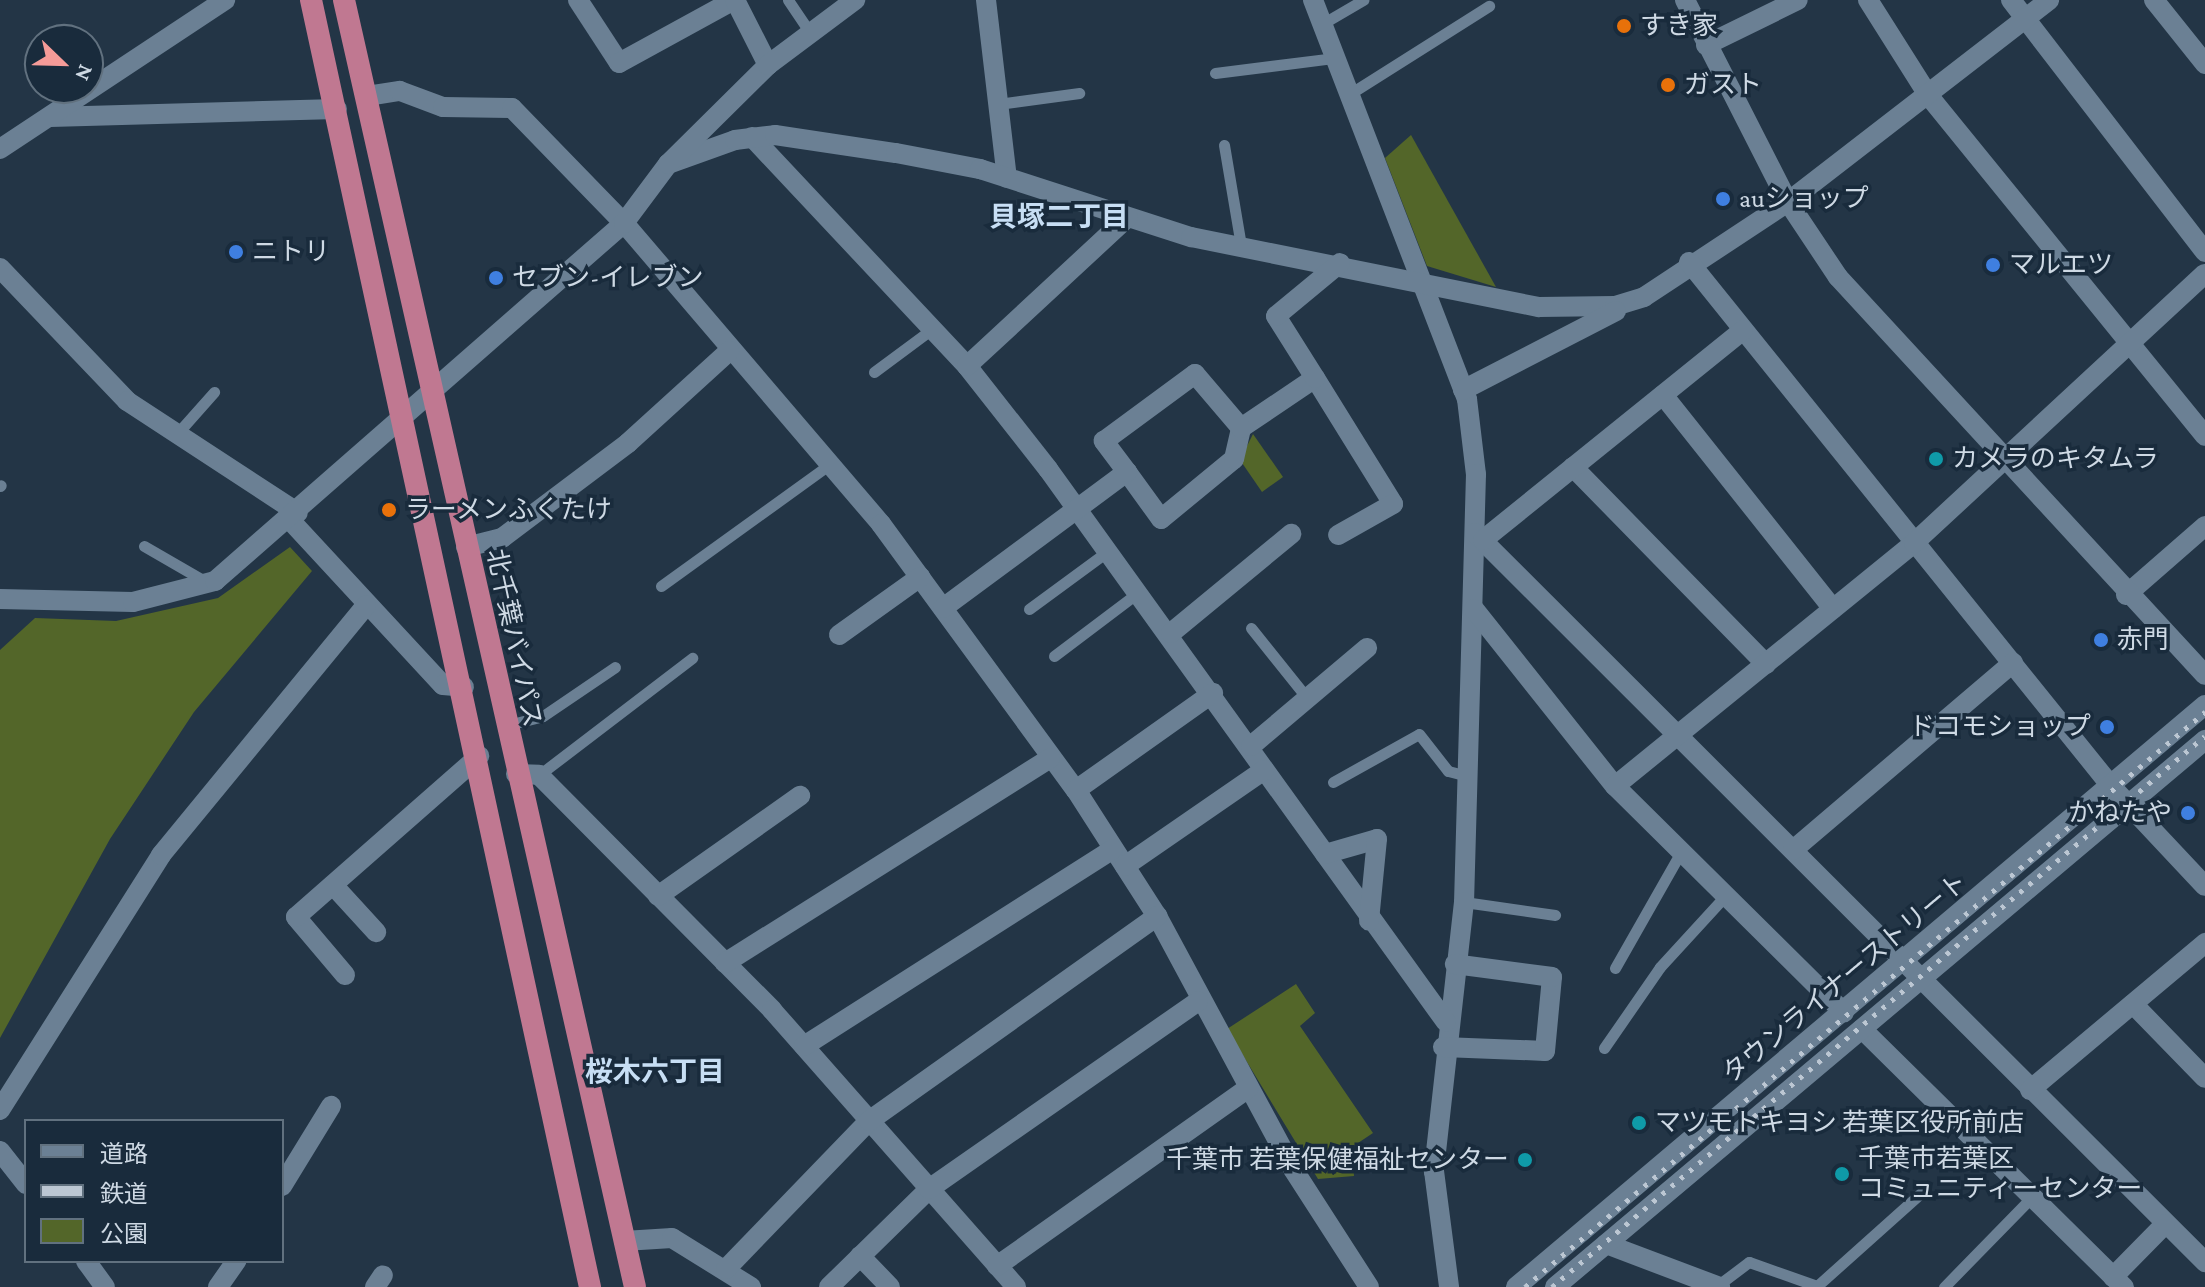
<!DOCTYPE html>
<meta charset="utf-8">
<style>
body{margin:0}
#map{position:relative;width:2205px;height:1287px;overflow:hidden;background:#233546;font-family:"Crimson Pro","Noto Sans JP",serif}
div>[style]{position:absolute}
[style*='--x']{left:calc(var(--x)*1px);top:calc(var(--y)*1px);width:calc(var(--w)*1px);rotate:calc(var(--a)*1deg)}
.green>*{inset:0;background:#536629}
.service>*{height:11px;margin:-5.5px;padding:0 5.5px;transform-origin:5.5px;border-radius:5.5px;background:#6b8094}
.minor>*{height:20px;margin:-10px;padding:0 10px;transform-origin:10px;border-radius:10px;background:#6b8094}
.tertiary>*{height:20px;margin:-10px;padding:0 10px;transform-origin:10px;border-radius:10px;background:#6b8094}
.trunk>*{height:22px;margin:-11px;padding:0 11px;transform-origin:11px;border-radius:11px;background:#c07891}
.rail>*{height:5px;margin-top:-2.5px;transform-origin:0;background:repeating-linear-gradient(90deg,#bcc7d3 0 4px,transparent 0 12px)}
.dots>*{width:22px;height:22px;translate:-50% -50%;box-sizing:border-box;border:4px solid #192b3c;border-radius:50%}
span{translate:-50% -50%;white-space:nowrap;text-align:center;line-height:1.15;-webkit-text-stroke:7px #192b3c;paint-order:stroke}
.poi-label{font-size:26px;color:#ced9e4}
.left{translate:0 -50%;text-align:left}
.right{translate:-100% -50%;text-align:right}
.street-label{font-size:26px;color:#ced9e4}
.neighbourhood-label{font-size:28px;color:#c7def4;font-weight:700}
.legend{position:absolute;left:24px;top:1119px;width:260px;height:144px;box-sizing:border-box;background:#192b3c;border:2px solid #61717f;margin:0;padding:10px 14px;list-style:none;font-size:24px;color:#ced9e4}
.legend li{display:flex;align-items:center;gap:16px;height:40px}
.legend b{width:40px;border:2px solid #61717f}
.north{position:absolute;left:24px;top:24px;width:80px;height:80px;box-sizing:border-box;background:#192b3c;border:2px solid #61717f;border-radius:50%;rotate:113deg;font-size:22px;font-weight:700;line-height:32px;text-align:center;color:#ced9e4}
.north::after{content:'';display:block;margin:auto;width:28px;height:36px;background:#f59b98;clip-path:polygon(50% 0,100% 100%,50% 72%,0 100%)}
</style>
<div id="map">
<div class="green">
<i style="clip-path:polygon(1411px 135px,1496px 287px,1427px 266px,1385px 158px)"></i>
<i style="clip-path:polygon(1253px 434px,1283px 477px,1262px 492px,1240px 460px)"></i>
<i style="clip-path:polygon(290px 547px,312px 571px,194px 712px,110px 839px,0 1038px,0 650px,35px 618px,116px 621px,218px 598px)"></i>
<i style="clip-path:polygon(1296px 984px,1315px 1013px,1300px 1026px,1373px 1133px,1352px 1147px,1354px 1176px,1318px 1179px,1227px 1029px)"></i>
</div>
<div class="service">
<i style="--x:788;--y:0;--w:40;--a:56"></i>
<i style="--x:1322;--y:24;--w:48;--a:-30.3"></i>
<i style="--x:1215;--y:73;--w:119;--a:-7.2"></i>
<i style="--x:1348;--y:95;--w:167;--a:-32.3"></i>
<i style="--x:998;--y:104;--w:82;--a:-7.7"></i>
<i style="--x:1224;--y:145;--w:102;--a:80.4"></i>
<i style="--x:874;--y:372;--w:72;--a:-36.6"></i>
<i style="--x:175;--y:436;--w:59;--a:-48.4"></i>
<i style="--x:0;--y:486;--w:1;--a:-45"></i>
<i style="--x:144;--y:546;--w:72;--a:30.1"></i>
<i style="--x:661;--y:586;--w:207;--a:-35.8"></i>
<i style="--x:1029;--y:609;--w:98;--a:-36.3"></i>
<i style="--x:1251;--y:628;--w:90;--a:51.3"></i>
<i style="--x:1054;--y:656;--w:106;--a:-37"></i>
<i style="--x:504;--y:726;--w:40;--a:-14.4"></i>
<i style="--x:543;--y:716;--w:87;--a:-34.2"></i>
<i style="--x:539;--y:775;--w:193;--a:-37.4"></i>
<i style="--x:1333;--y:782;--w:98;--a:-29.2"></i>
<i style="--x:1419;--y:734;--w:47;--a:51.9"></i>
<i style="--x:1448;--y:771;--w:21;--a:14"></i>
<i style="--x:1464;--y:902;--w:92;--a:8.1"></i>
<i style="--x:1615;--y:968;--w:133;--a:-60.4"></i>
<i style="--x:1604;--y:1048;--w:98;--a:-55.3"></i>
<i style="--x:1660;--y:967;--w:96;--a:-47.5"></i>
<i style="--x:1717;--y:1286;--w:40;--a:-37"></i>
<i style="--x:1749;--y:1262;--w:72;--a:19.4"></i>
<i style="--x:1817;--y:1286;--w:140;--a:-41.8"></i>
<i style="--x:1944;--y:1287;--w:124;--a:-45.7"></i>
</div>
<div class="minor">
<i style="--x:578;--y:0;--w:75;--a:56.9"></i>
<i style="--x:619;--y:63;--w:131;--a:-28.7"></i>
<i style="--x:735;--y:0;--w:73;--a:63.1"></i>
<i style="--x:986;--y:0;--w:179;--a:83.3"></i>
<i style="--x:1313;--y:0;--w:428;--a:68.9"></i>
<i style="--x:1467;--y:399;--w:76;--a:83.2"></i>
<i style="--x:1476;--y:474;--w:428;--a:91.6"></i>
<i style="--x:1464;--y:902;--w:271;--a:96.4"></i>
<i style="--x:1434;--y:1171;--w:117;--a:82.6"></i>
<i style="--x:1868;--y:0;--w:112;--a:57.7"></i>
<i style="--x:1928;--y:95;--w:439;--a:50.9"></i>
<i style="--x:2011;--y:0;--w:318;--a:52.4"></i>
<i style="--x:2154;--y:0;--w:82;--a:51.4"></i>
<i style="--x:1706;--y:45;--w:102;--a:-26.1"></i>
<i style="--x:367;--y:96;--w:33;--a:-9"></i>
<i style="--x:400;--y:91;--w:46;--a:20.4"></i>
<i style="--x:443;--y:107;--w:69;--a:0.8"></i>
<i style="--x:512;--y:108;--w:161;--a:45.8"></i>
<i style="--x:624;--y:223;--w:396;--a:49.5"></i>
<i style="--x:881;--y:524;--w:330;--a:53.8"></i>
<i style="--x:1076;--y:790;--w:150;--a:57.3"></i>
<i style="--x:1157;--y:916;--w:287;--a:61.7"></i>
<i style="--x:1293;--y:1169;--w:140;--a:57.2"></i>
<i style="--x:50;--y:117;--w:287;--a:-1.6"></i>
<i style="--x:752;--y:137;--w:314;--a:46.8"></i>
<i style="--x:967;--y:366;--w:131;--a:51.8"></i>
<i style="--x:1048;--y:469;--w:681;--a:54.26"></i>
<i style="--x:668;--y:164;--w:71;--a:-19.7"></i>
<i style="--x:735;--y:140;--w:40;--a:-7.1"></i>
<i style="--x:775;--y:135;--w:122;--a:8.5"></i>
<i style="--x:896;--y:153;--w:86;--a:10.8"></i>
<i style="--x:980;--y:169;--w:222;--a:17.9"></i>
<i style="--x:1191;--y:237;--w:355;--a:11.4"></i>
<i style="--x:1539;--y:307;--w:76;--a:-0.8"></i>
<i style="--x:1615;--y:306;--w:30;--a:-17"></i>
<i style="--x:1644;--y:297;--w:173;--a:-33.4"></i>
<i style="--x:1788;--y:202;--w:330;--a:-37.7"></i>
<i style="--x:1689;--y:262;--w:673;--a:51.15"></i>
<i style="--x:2111;--y:786;--w:137;--a:46.8"></i>
<i style="--x:0;--y:268;--w:184;--a:46.3"></i>
<i style="--x:127;--y:401;--w:204;--a:33.2"></i>
<i style="--x:967;--y:366;--w:219;--a:-42.8"></i>
<i style="--x:1315;--y:378;--w:148;--a:58.2"></i>
<i style="--x:1393;--y:504;--w:63;--a:150.6"></i>
<i style="--x:1463;--y:390;--w:172;--a:-27.3"></i>
<i style="--x:1663;--y:395;--w:273;--a:51.5"></i>
<i style="--x:1573;--y:467;--w:276;--a:45.6"></i>
<i style="--x:1127;--y:472;--w:58;--a:54.1"></i>
<i style="--x:1161;--y:519;--w:94;--a:-39.4"></i>
<i style="--x:1234;--y:459;--w:32;--a:-77"></i>
<i style="--x:1241;--y:428;--w:89;--a:-34"></i>
<i style="--x:1315;--y:378;--w:73;--a:-122.2"></i>
<i style="--x:1276;--y:316;--w:83;--a:-39.6"></i>
<i style="--x:290;--y:520;--w:225;--a:47.2"></i>
<i style="--x:443;--y:685;--w:21;--a:5"></i>
<i style="--x:1475;--y:533;--w:1032;--a:44.96"></i>
<i style="--x:1483;--y:540;--w:334;--a:-38.9"></i>
<i style="--x:466;--y:547;--w:37;--a:-14"></i>
<i style="--x:502;--y:538;--w:158;--a:-37"></i>
<i style="--x:628;--y:443;--w:137;--a:-42.3"></i>
<i style="--x:2126;--y:595;--w:105;--a:-41.1"></i>
<i style="--x:0;--y:599;--w:133;--a:1.3"></i>
<i style="--x:133;--y:602;--w:85;--a:-14.4"></i>
<i style="--x:215;--y:581;--w:544;--a:-41.2"></i>
<i style="--x:624;--y:223;--w:74;--a:-53.3"></i>
<i style="--x:668;--y:164;--w:141;--a:-44.7"></i>
<i style="--x:768;--y:65;--w:109;--a:-36.8"></i>
<i style="--x:943;--y:608;--w:229;--a:-36.5"></i>
<i style="--x:1127;--y:472;--w:39;--a:-127"></i>
<i style="--x:1104;--y:441;--w:113;--a:-36.4"></i>
<i style="--x:1195;--y:374;--w:71;--a:49.6"></i>
<i style="--x:1474;--y:609;--w:226;--a:51.5"></i>
<i style="--x:1615;--y:786;--w:322;--a:44.7"></i>
<i style="--x:1171;--y:633;--w:156;--a:-39.5"></i>
<i style="--x:839;--y:635;--w:100;--a:-35.6"></i>
<i style="--x:1251;--y:746;--w:152;--a:-40.2"></i>
<i style="--x:516;--y:774;--w:23;--a:2"></i>
<i style="--x:539;--y:775;--w:331;--a:45.2"></i>
<i style="--x:772;--y:1010;--w:369;--a:48.6"></i>
<i style="--x:1615;--y:786;--w:385;--a:-39.1"></i>
<i style="--x:1914;--y:543;--w:396;--a:-42.8"></i>
<i style="--x:1076;--y:790;--w:168;--a:-35.3"></i>
<i style="--x:1793;--y:850;--w:289;--a:-40.4"></i>
<i style="--x:1325;--y:854;--w:54;--a:-16.1"></i>
<i style="--x:1377;--y:839;--w:82;--a:95.6"></i>
<i style="--x:1125;--y:866;--w:169;--a:-34.6"></i>
<i style="--x:333;--y:885;--w:64;--a:47.5"></i>
<i style="--x:658;--y:896;--w:174;--a:-35.2"></i>
<i style="--x:725;--y:963;--w:384;--a:-32.2"></i>
<i style="--x:345;--y:975;--w:76;--a:-130.2"></i>
<i style="--x:296;--y:917;--w:244;--a:-41.3"></i>
<i style="--x:2133;--y:1004;--w:103;--a:45.8"></i>
<i style="--x:1862;--y:1029;--w:368;--a:44.6"></i>
<i style="--x:804;--y:1046;--w:366;--a:-32.5"></i>
<i style="--x:1443;--y:1047;--w:102;--a:2.2"></i>
<i style="--x:1545;--y:1051;--w:74;--a:-84.6"></i>
<i style="--x:1552;--y:977;--w:98;--a:-172.4"></i>
<i style="--x:2030;--y:1090;--w:229;--a:-40"></i>
<i style="--x:0;--y:1110;--w:302;--a:-57.7"></i>
<i style="--x:161;--y:855;--w:323;--a:-50.6"></i>
<i style="--x:0;--y:1151;--w:42;--a:51.8"></i>
<i style="--x:282;--y:1186;--w:94;--a:-58.5"></i>
<i style="--x:624;--y:1241;--w:48;--a:-3.6"></i>
<i style="--x:672;--y:1238;--w:93;--a:31.8"></i>
<i style="--x:860;--y:1256;--w:43;--a:45.9"></i>
<i style="--x:86;--y:1261;--w:32;--a:54"></i>
<i style="--x:997;--y:1266;--w:308;--a:-35.3"></i>
<i style="--x:726;--y:1269;--w:206;--a:-46"></i>
<i style="--x:869;--y:1121;--w:354;--a:-35.4"></i>
<i style="--x:2113;--y:1277;--w:74;--a:-45.5"></i>
<i style="--x:218;--y:1287;--w:32;--a:-55"></i>
<i style="--x:375;--y:1287;--w:14;--a:-56"></i>
<i style="--x:829;--y:1287;--w:140;--a:-44.4"></i>
<i style="--x:929;--y:1189;--w:328;--a:-34.9"></i>
</div>
<div class="tertiary">
<i style="--x:1685;--y:0;--w:227;--a:63"></i>
<i style="--x:1788;--y:202;--w:90;--a:56.3"></i>
<i style="--x:1838;--y:277;--w:541;--a:47.32"></i>
<i style="--x:0;--y:149;--w:270;--a:-33.5"></i>
<i style="--x:1606;--y:1244;--w:122;--a:20.7"></i>
<i style="--x:1516;--y:1287;--w:902;--a:-40.19"></i>
<i style="--x:1555;--y:1287;--w:850;--a:-40.08"></i>
</div>
<div class="trunk">
<i style="--x:311;--y:0;--w:1317;--a:77.77"></i>
<i style="--x:344;--y:0;--w:1319;--a:77.26"></i>
</div>
<div class="rail">
<i style="--x:1525;--y:1287;--w:891;--a:-40.22"></i>
<i style="--x:1552;--y:1287;--w:854;--a:-40.16"></i>
</div>
<div class="dots">
<i style="left:1624px;top:26px;background:#e8710a"></i>
<i style="left:1668px;top:85px;background:#e8710a"></i>
<i style="left:1723px;top:199px;background:#3f7fe0"></i>
<i style="left:236px;top:252px;background:#3f7fe0"></i>
<i style="left:1993px;top:265px;background:#3f7fe0"></i>
<i style="left:496px;top:278px;background:#3f7fe0"></i>
<i style="left:1936px;top:459px;background:#0f9aa8"></i>
<i style="left:389px;top:510px;background:#e8710a"></i>
<i style="left:2101px;top:640px;background:#3f7fe0"></i>
<i style="left:2107px;top:727px;background:#3f7fe0"></i>
<i style="left:2188px;top:813px;background:#3f7fe0"></i>
<i style="left:1639px;top:1123px;background:#0f9aa8"></i>
<i style="left:1525px;top:1160px;background:#0f9aa8"></i>
<i style="left:1842px;top:1174px;background:#0f9aa8"></i>
</div>
<div class="poi-label">
<span class="left" style="left:1640px;top:26px">すき家</span>
<span class="left" style="left:1684px;top:85px">ガスト</span>
<span class="left" style="left:1739px;top:199px">auショップ</span>
<span class="left" style="left:252px;top:252px">ニトリ</span>
<span class="left" style="left:2009px;top:265px">マルエツ</span>
<span class="left" style="left:512px;top:278px">セブン-イレブン</span>
<span class="left" style="left:1952px;top:459px">カメラのキタムラ</span>
<span class="left" style="left:405px;top:510px">ラーメンふくたけ</span>
<span class="left" style="left:2117px;top:640px">赤門</span>
<span class="right" style="left:2091px;top:727px">ドコモショップ</span>
<span class="right" style="left:2172px;top:813px">かねたや</span>
<span class="left" style="left:1655px;top:1123px">マツモトキヨシ 若葉区役所前店</span>
<span class="left" style="left:1858px;top:1174px">千葉市若葉区<br>コミュニティーセンター</span>
<span class="right" style="left:1509px;top:1160px">千葉市 若葉保健福祉センター</span>
</div>
<div class="street-label">
<span style="left:514px;top:638px;rotate:78deg">北千葉バイパス</span>
<span style="left:1845px;top:978px;rotate:-40deg">タウンライナーストリート</span>
</div>
<div class="neighbourhood-label">
<span style="left:1059px;top:217px">貝塚二丁目</span>
<span style="left:655px;top:1072px">桜木六丁目</span>
</div>
<ul class="legend">
<li><b style="height:10px;background:#6b8094"></b>道路</li>
<li><b style="height:10px;background:#bcc7d3"></b>鉄道</li>
<li><b style="height:22px;background:#536629"></b>公園</li>
</ul>
<div class="north">N</div>
</div>
